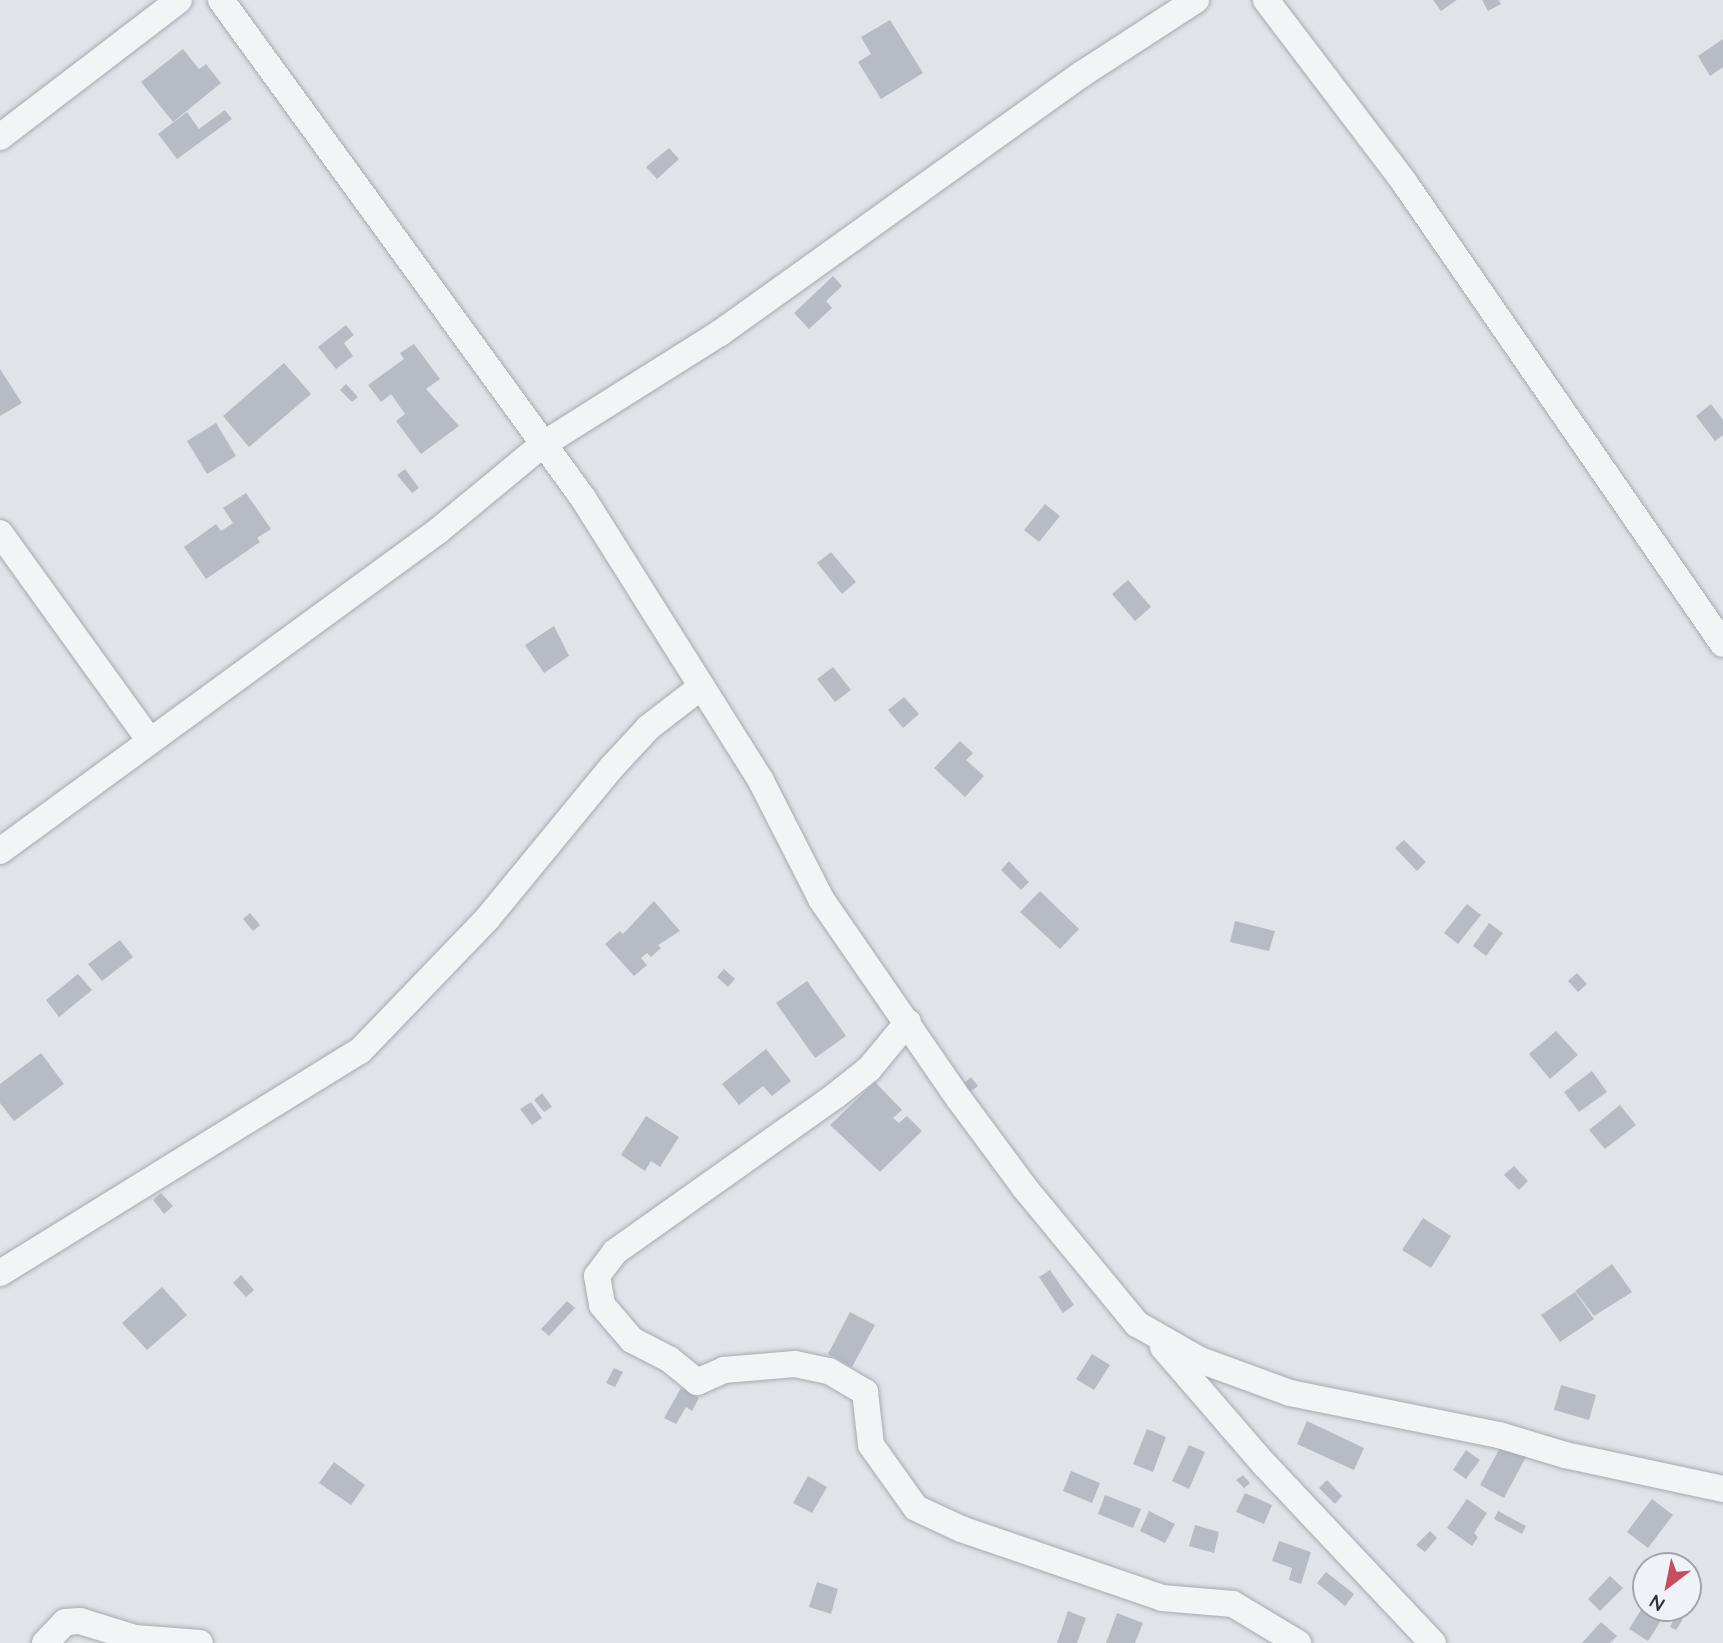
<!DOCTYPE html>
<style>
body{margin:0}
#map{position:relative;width:1723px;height:1643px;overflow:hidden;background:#e0e3e8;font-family:Quicksand,sans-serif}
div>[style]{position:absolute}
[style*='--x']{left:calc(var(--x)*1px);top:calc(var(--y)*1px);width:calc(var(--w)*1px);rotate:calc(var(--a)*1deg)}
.building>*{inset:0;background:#b7bcc4}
.roads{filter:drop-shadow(0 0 2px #a6aab2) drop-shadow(0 0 2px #a6aab2)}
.minor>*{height:26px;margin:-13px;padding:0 13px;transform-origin:13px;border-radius:13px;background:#f2f4f6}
span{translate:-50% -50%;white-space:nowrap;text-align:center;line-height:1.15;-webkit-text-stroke:5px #eff2f6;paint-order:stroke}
.north{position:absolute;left:1632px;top:1552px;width:70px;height:70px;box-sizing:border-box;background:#eff2f6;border:2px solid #a0a5ac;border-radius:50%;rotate:212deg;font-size:19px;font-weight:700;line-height:28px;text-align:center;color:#2a313e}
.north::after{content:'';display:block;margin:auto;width:24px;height:32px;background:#c64c60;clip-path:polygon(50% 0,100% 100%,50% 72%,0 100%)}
</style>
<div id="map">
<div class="building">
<i style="clip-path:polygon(1433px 0,1457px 0,1441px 11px)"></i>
<i style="clip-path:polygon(1482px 0,1499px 0,1501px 4px,1488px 11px)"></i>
<i style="clip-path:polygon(890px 20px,923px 73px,881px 99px,858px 62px,871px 54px,861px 37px)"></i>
<i style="clip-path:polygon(1723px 39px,1723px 67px,1710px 76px,1698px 56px)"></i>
<i style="clip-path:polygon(183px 49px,199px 69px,206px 64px,221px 83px,173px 122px,141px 82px)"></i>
<i style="clip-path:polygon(225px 110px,232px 119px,177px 159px,158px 134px,187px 112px,199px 129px)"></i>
<i style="clip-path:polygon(669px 148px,679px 159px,657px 179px,646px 167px)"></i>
<i style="clip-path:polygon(833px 276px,842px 286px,826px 301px,832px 308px,809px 329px,794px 313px)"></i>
<i style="clip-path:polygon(346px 325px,354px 335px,344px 343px,353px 356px,336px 369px,318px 347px)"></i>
<i style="clip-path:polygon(414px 344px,440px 379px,426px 389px,459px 426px,421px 454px,396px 421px,405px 414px,391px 394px,381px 402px,368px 385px,404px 359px,400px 353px)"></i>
<i style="clip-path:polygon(284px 363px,311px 394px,249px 447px,223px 416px)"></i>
<i style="clip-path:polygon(0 369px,22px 403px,0 416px)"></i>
<i style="clip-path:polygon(346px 384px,358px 397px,352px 402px,340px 390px)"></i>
<i style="clip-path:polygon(1711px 404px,1723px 420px,1723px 435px,1715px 441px,1696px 416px)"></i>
<i style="clip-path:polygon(216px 423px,236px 456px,207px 474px,187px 441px)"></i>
<i style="clip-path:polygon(405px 469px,419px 488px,412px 493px,397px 475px)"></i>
<i style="clip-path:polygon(246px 493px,271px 529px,257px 538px,260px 542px,206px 579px,184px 547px,216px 524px,221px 531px,233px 523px,223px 508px)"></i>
<i style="clip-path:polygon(1045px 504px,1060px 516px,1039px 542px,1024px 530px)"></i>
<i style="clip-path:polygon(831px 552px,856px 582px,842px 594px,817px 563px)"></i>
<i style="clip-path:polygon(1128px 580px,1151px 607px,1135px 621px,1112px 594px)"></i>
<i style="clip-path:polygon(554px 626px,569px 656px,544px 673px,525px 645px)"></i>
<i style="clip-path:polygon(833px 667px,851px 690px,835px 702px,817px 679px)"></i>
<i style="clip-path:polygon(904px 697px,919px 714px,903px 728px,888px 710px)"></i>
<i style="clip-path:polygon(960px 741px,973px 753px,966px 760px,984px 776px,965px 797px,934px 768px)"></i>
<i style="clip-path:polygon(1404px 840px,1426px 862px,1417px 871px,1395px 848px)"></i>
<i style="clip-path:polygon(1009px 861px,1029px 882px,1021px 890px,1001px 870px)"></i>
<i style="clip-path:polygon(1040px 891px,1079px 929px,1060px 949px,1020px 912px)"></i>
<i style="clip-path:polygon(654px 901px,680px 931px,658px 945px,661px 948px,651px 957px,647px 953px,641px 958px,647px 965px,634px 976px,605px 944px,620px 931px,623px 934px)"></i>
<i style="clip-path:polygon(1467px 904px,1481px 915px,1458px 944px,1444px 933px)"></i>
<i style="clip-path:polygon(250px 913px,260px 925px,253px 931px,243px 919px)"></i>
<i style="clip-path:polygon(1235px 921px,1275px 931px,1269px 951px,1230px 942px)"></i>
<i style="clip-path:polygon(1489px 923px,1503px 933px,1486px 956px,1473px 946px)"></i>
<i style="clip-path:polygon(120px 940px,133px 957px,102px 981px,88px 964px)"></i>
<i style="clip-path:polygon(724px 969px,735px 979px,728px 987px,717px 977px)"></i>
<i style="clip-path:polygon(1577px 973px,1587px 984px,1578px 992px,1568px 981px)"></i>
<i style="clip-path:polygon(78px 974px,92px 990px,59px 1017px,46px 1000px)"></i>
<i style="clip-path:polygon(807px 981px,846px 1036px,815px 1058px,776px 1003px)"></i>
<i style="clip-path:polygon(1556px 1031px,1578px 1055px,1550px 1079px,1529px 1054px)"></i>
<i style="clip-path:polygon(766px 1049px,791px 1081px,772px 1096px,763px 1086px,739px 1105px,722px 1084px)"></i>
<i style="clip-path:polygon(41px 1053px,64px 1084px,14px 1121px,0 1103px,0 1084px)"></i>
<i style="clip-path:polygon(1592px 1071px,1607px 1092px,1579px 1112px,1564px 1092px)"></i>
<i style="clip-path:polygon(971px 1077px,978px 1086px,970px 1092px,963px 1084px)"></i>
<i style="clip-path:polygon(875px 1082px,902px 1110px,893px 1118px,899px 1123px,907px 1116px,922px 1131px,880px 1172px,830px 1125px)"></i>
<i style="clip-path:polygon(542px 1093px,552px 1107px,544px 1112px,534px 1100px)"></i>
<i style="clip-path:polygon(531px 1102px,542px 1118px,532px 1125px,520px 1109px)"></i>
<i style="clip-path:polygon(1620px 1105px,1636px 1125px,1605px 1149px,1589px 1130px)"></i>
<i style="clip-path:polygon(646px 1116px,679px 1137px,660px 1167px,651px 1161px,645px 1171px,621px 1155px)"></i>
<i style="clip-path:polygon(1514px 1166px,1528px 1181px,1519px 1190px,1504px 1175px)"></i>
<i style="clip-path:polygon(161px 1193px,173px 1206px,164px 1214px,153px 1200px)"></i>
<i style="clip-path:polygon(1423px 1218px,1451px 1236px,1431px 1268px,1402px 1250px)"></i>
<i style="clip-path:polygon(1612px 1264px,1632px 1292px,1594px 1316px,1575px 1291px)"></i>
<i style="clip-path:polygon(1050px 1270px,1074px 1305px,1063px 1313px,1039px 1277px)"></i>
<i style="clip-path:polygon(241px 1275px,254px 1290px,246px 1297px,233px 1283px)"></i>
<i style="clip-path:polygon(162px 1287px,187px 1315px,147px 1350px,122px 1323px)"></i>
<i style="clip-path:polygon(1575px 1292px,1594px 1319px,1560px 1342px,1541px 1315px)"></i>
<i style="clip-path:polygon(567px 1301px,575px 1308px,549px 1336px,541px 1329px)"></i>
<i style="clip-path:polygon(850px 1312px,875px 1325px,852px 1367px,828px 1354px)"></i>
<i style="clip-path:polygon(1092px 1354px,1110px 1365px,1094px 1390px,1076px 1379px)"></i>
<i style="clip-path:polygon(614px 1368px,623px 1372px,615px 1387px,606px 1383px)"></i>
<i style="clip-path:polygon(1561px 1385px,1596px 1395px,1589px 1420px,1554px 1410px)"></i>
<i style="clip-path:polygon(681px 1388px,699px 1398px,692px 1411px,686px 1407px,676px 1424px,664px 1418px)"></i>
<i style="clip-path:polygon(1307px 1421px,1364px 1448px,1354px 1470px,1297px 1444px)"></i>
<i style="clip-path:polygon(1147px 1429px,1166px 1437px,1153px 1472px,1133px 1464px)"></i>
<i style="clip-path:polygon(1502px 1444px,1526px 1457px,1504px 1498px,1480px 1485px)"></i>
<i style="clip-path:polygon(1189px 1445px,1205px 1452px,1189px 1489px,1172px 1481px)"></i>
<i style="clip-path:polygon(1466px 1450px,1480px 1460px,1466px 1479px,1453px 1470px)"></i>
<i style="clip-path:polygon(334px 1462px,365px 1485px,351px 1505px,319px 1483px)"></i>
<i style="clip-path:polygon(1071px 1471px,1100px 1483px,1092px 1503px,1063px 1491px)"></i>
<i style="clip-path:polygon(1243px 1475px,1250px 1483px,1244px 1488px,1236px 1480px)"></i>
<i style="clip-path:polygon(808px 1476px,827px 1487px,812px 1513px,793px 1503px)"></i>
<i style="clip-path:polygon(1327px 1480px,1342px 1496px,1335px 1504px,1319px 1488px)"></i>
<i style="clip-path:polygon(1245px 1493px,1272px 1505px,1264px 1524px,1236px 1512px)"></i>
<i style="clip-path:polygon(1105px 1495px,1141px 1509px,1133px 1528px,1098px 1514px)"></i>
<i style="clip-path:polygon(1467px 1499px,1487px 1513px,1474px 1533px,1478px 1537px,1472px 1546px,1447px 1528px)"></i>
<i style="clip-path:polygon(1652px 1499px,1673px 1515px,1648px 1548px,1627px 1532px)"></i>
<i style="clip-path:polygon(1149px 1511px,1175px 1524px,1165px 1543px,1140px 1531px)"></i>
<i style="clip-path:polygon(1498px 1511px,1526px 1526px,1522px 1534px,1494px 1519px)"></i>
<i style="clip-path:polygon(1195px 1525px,1219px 1532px,1214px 1553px,1189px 1546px)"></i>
<i style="clip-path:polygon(1430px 1531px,1437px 1538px,1425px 1552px,1416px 1545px)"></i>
<i style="clip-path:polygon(1279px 1541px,1311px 1552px,1301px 1584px,1289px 1580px,1292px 1568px,1272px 1561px)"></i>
<i style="clip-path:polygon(1326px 1572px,1354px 1594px,1345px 1606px,1317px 1583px)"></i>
<i style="clip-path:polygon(1610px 1576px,1623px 1588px,1600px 1611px,1588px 1599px)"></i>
<i style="clip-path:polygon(817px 1582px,838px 1589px,831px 1614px,809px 1607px)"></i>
<i style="clip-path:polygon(1646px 1602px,1646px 1608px,1667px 1611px,1648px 1641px,1629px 1629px)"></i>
<i style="clip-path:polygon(1068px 1611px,1086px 1618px,1077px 1643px,1057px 1643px)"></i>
<i style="clip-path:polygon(1117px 1613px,1143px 1623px,1135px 1643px,1106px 1643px)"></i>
<i style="clip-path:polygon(1676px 1615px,1683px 1619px,1676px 1630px,1670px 1627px)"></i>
<i style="clip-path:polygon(1601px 1622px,1617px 1636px,1610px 1643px,1582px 1643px)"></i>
</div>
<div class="roads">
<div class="minor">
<i style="--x:221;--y:0;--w:616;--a:53.99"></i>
<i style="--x:583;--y:498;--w:334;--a:57.8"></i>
<i style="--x:761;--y:781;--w:132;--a:63"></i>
<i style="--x:821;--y:899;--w:243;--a:55.4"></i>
<i style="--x:959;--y:1099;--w:109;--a:53.5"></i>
<i style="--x:1024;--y:1187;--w:178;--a:50.5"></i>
<i style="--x:1137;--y:1324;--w:73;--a:29.7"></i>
<i style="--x:1200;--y:1360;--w:96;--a:20.1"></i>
<i style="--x:1290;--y:1393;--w:213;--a:11.4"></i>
<i style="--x:1499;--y:1435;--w:69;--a:16.9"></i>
<i style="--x:1565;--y:1455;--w:162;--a:12.1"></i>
<i style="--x:1266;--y:0;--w:228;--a:52.8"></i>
<i style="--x:1404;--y:182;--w:561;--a:55.38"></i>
<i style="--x:0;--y:137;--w:225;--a:-37.4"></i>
<i style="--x:0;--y:533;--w:256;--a:54.2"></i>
<i style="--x:0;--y:851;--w:542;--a:-36.15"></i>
<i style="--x:438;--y:531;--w:135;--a:-39.6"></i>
<i style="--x:542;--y:445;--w:210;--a:-32.2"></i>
<i style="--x:720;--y:333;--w:445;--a:-35.6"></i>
<i style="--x:1082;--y:74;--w:136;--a:-33"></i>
<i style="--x:908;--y:1022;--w:61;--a:129.7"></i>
<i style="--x:869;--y:1069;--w:43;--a:141.5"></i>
<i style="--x:835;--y:1096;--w:270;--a:144.7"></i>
<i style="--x:615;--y:1252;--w:30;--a:127"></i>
<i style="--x:597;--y:1276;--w:29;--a:80"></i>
<i style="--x:602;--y:1305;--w:46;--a:49.4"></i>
<i style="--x:632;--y:1340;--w:42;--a:27.2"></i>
<i style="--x:669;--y:1359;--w:36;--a:39"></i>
<i style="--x:697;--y:1382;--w:30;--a:-24"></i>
<i style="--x:724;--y:1370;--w:71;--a:-4.8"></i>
<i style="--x:795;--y:1364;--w:35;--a:12"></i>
<i style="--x:829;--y:1371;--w:42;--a:30.3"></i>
<i style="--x:865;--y:1392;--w:53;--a:83.5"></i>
<i style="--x:871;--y:1445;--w:77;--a:54.5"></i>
<i style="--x:916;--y:1508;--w:50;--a:25"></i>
<i style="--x:961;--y:1529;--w:213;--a:18.9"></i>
<i style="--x:1162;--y:1598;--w:71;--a:4.8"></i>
<i style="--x:1233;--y:1604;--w:76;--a:31"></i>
<i style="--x:0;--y:1273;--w:423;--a:-31.7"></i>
<i style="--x:360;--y:1051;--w:183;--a:-46.1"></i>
<i style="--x:487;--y:919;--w:197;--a:-50.6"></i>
<i style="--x:612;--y:767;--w:54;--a:-47.2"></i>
<i style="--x:649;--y:727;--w:66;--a:-37.6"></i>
<i style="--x:1163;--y:1347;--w:156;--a:49.2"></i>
<i style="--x:1265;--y:1465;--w:245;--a:46.7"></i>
<i style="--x:45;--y:1643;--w:29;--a:-46"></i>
<i style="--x:65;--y:1622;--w:15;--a:-4"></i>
<i style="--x:80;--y:1621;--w:58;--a:17.2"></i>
<i style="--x:135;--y:1638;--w:65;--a:4.4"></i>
</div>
</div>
<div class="north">N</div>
</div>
